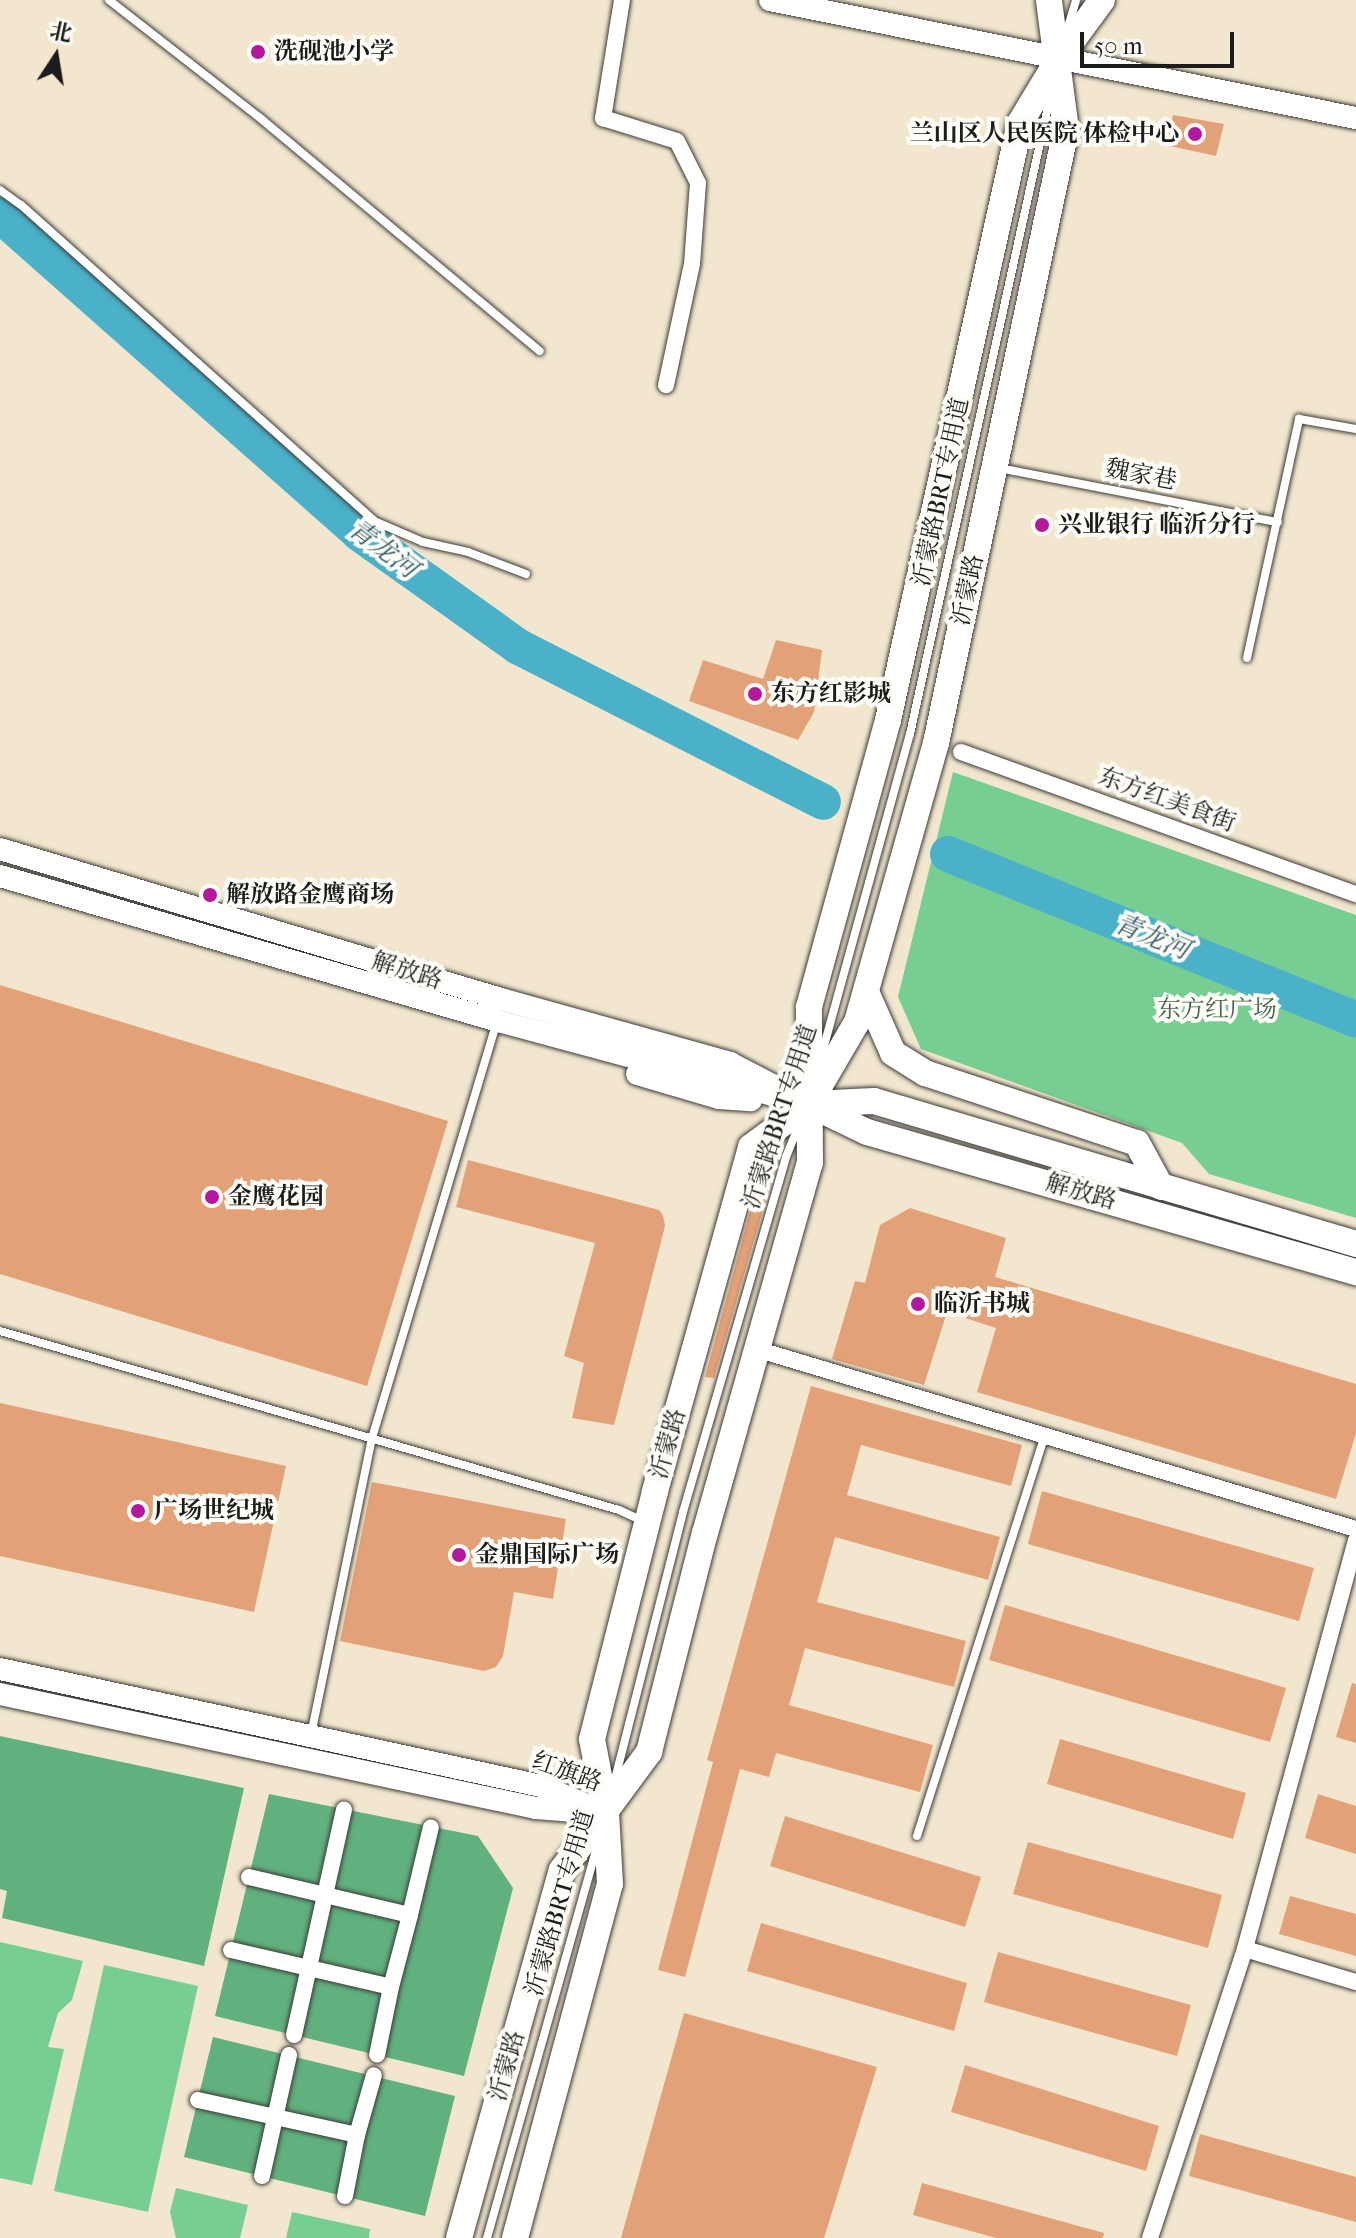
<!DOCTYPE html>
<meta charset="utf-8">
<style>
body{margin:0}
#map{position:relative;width:1356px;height:2238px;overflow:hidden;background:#f2e7ce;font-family:"IM FELL French Canon","Noto Serif SC",serif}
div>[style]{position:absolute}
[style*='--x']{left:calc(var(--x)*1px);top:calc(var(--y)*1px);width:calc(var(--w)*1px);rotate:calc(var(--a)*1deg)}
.green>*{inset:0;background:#76ce93}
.forest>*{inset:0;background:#60b17d}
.river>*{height:36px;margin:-18px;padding:0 18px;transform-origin:18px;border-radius:18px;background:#4ab1c9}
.building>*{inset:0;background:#e2a176}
.roads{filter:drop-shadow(0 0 2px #3c3a37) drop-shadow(0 0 2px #3c3a37)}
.lane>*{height:8px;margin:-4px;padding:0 4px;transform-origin:4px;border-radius:4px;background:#fff}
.street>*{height:16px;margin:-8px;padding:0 8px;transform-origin:8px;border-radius:8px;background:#fff}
.secondary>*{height:22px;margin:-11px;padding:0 11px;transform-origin:11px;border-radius:11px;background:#fff}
.primary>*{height:26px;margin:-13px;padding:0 13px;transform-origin:13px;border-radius:13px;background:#fff}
.dots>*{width:22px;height:22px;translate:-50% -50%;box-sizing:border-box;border:4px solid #fdfcf7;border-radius:50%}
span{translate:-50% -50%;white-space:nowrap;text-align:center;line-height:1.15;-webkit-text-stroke:8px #fdfcf7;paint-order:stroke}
.poi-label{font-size:24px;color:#1c1c1c;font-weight:700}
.left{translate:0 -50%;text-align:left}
.right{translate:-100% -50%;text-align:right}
.street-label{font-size:24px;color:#1c1c1c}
.park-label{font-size:24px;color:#40634c}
.water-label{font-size:26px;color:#315f6a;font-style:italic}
.north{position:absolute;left:16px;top:16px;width:80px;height:80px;-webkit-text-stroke:6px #fdfcf7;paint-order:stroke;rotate:12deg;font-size:22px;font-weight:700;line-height:32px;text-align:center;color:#1c1c1c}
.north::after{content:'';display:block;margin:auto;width:28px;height:36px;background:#1c1c1c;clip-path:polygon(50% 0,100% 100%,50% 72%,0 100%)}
.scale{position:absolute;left:1080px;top:32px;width:154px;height:36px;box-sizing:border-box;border:4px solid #1c1c1c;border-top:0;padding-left:10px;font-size:24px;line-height:28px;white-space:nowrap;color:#1c1c1c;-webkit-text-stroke:6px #fdfcf7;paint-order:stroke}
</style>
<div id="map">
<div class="green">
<i style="clip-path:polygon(953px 772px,1356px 915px,1356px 1218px,1209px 1174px,1182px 1143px,921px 1049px,898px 997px)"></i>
<i style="clip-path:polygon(0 1942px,83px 1961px,72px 2000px,58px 2013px,48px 2047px,64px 2049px,32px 2185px,0 2178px)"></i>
<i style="clip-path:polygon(104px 1965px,198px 1986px,148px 2212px,54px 2191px)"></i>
<i style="clip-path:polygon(176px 2188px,248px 2205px,240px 2238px,176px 2238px,170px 2212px)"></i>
<i style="clip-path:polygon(292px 2212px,370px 2229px,369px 2238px,286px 2238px)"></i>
</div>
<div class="forest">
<i style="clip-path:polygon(0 1736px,244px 1788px,204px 1966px,2px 1918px,7px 1891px,0 1889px)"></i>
<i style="clip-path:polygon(269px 1794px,478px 1836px,513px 1888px,464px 2076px,215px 2016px)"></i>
<i style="clip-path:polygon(213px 2037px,455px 2096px,425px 2216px,184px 2157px)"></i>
</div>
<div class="river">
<i style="--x:0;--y:215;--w:480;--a:41.5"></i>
<i style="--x:359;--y:533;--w:196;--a:35.5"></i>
<i style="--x:519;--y:647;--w:341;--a:27"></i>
<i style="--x:948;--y:854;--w:440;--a:22.1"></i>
</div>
<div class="building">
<i style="clip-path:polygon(1173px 115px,1224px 124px,1216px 156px,1165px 145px)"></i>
<i style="clip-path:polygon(776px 640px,822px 650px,814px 712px,798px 740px,689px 701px,703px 660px,763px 679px)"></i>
<i style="clip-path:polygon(0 985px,448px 1121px,367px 1386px,0 1274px)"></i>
<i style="clip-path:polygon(468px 1160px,659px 1210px,663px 1215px,665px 1226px,614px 1425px,572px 1418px,584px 1363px,564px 1356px,595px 1243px,456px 1207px)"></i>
<i style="clip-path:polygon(761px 1171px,773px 1175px,714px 1378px,705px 1377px)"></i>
<i style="clip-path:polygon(910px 1208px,1006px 1238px,995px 1277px,1356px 1384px,1356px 1433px,1336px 1499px,977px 1392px,996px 1328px,947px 1312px,924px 1385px,832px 1359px,855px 1281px,865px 1283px,880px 1225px)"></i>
<i style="clip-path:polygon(811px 1386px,1022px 1445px,1011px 1486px,861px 1445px,847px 1495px,1000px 1537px,988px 1580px,835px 1537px,817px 1602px,966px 1641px,954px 1687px,805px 1648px,789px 1705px,933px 1745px,920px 1792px,776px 1753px,769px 1777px,740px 1769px,685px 1977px,658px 1970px,713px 1762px,707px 1760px)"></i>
<i style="clip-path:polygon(0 1403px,286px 1466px,254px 1612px,0 1556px)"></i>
<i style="clip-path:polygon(372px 1482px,566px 1519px,553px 1599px,514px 1592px,503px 1656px,496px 1667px,484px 1671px,340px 1641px)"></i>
<i style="clip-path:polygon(1042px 1491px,1314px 1568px,1299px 1621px,1028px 1544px)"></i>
<i style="clip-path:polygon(1005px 1605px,1286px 1688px,1270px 1742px,989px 1660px)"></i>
<i style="clip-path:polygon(1352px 1683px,1356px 1684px,1356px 1743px,1336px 1737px)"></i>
<i style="clip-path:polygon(1060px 1739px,1246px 1793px,1233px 1839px,1047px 1784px)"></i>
<i style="clip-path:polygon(1318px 1794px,1356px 1806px,1356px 1854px,1305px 1838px)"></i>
<i style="clip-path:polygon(785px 1816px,981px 1877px,965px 1927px,770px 1866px)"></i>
<i style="clip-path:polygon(1028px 1842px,1222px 1895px,1208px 1948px,1013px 1894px)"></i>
<i style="clip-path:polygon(1290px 1896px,1356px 1914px,1356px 1956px,1279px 1934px)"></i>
<i style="clip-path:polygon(761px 1923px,967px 1983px,954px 2031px,747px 1971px)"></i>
<i style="clip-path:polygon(998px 1952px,1191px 2005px,1177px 2056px,984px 2002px)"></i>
<i style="clip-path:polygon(684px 2013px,877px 2067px,824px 2238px,621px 2238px)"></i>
<i style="clip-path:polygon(965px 2065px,1159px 2126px,1146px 2171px,951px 2112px)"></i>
<i style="clip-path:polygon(1200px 2134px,1356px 2177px,1356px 2222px,1189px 2176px)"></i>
<i style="clip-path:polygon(922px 2183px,1104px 2233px,1103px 2238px,996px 2238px,913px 2215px)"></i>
</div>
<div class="roads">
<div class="lane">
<i style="--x:109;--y:0;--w:192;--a:38"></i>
<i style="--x:260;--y:118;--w:364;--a:39.8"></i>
<i style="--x:1067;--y:30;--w:31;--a:-73"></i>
<i style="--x:0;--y:190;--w:26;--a:36"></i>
<i style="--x:21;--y:205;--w:474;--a:41.8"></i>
<i style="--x:374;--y:521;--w:53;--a:23.2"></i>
<i style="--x:423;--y:542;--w:46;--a:12.5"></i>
<i style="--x:468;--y:552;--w:62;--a:20.8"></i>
<i style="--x:999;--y:468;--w:284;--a:11"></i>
<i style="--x:1247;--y:658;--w:245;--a:-77.7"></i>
<i style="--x:1299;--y:419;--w:58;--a:10"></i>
<i style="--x:819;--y:1064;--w:342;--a:-74.6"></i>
<i style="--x:910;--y:734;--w:656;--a:-77.59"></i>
<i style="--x:0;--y:1331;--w:644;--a:16.13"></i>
<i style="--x:619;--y:1510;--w:26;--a:25"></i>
<i style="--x:311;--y:1735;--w:303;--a:-78.4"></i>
<i style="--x:372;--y:1438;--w:434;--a:-73.3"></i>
<i style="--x:614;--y:1783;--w:280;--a:-75.7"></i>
<i style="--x:683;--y:1512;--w:370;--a:-73.8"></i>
<i style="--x:786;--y:1157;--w:37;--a:-68"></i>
<i style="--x:917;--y:1836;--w:420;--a:-72.3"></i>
<i style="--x:487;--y:2238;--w:411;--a:-74.3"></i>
</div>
<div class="street">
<i style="--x:622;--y:0;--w:120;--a:99.1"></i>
<i style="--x:603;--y:118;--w:77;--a:17.3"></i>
<i style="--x:677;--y:141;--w:47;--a:63.4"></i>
<i style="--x:698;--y:183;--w:81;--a:94.2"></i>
<i style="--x:692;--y:264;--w:124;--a:102.1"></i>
<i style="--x:961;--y:752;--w:420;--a:19.8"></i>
<i style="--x:756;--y:1349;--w:626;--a:16.7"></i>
<i style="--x:1356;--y:1540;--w:424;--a:105.2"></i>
<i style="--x:1245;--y:1949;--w:116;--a:16.6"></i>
<i style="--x:249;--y:1877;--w:165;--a:13.3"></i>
<i style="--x:410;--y:1915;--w:90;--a:-76.6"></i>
<i style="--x:231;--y:1950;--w:164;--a:13"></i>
<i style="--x:391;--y:1987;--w:69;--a:101.6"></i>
<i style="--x:391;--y:1987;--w:74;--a:-75.2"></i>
<i style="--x:294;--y:2035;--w:231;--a:-77.5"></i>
<i style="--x:198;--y:2100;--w:163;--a:12.4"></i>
<i style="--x:262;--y:2176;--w:124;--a:-77.4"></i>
<i style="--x:345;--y:2196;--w:62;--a:-78.9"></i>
<i style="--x:357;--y:2135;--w:62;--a:-74.2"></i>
<i style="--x:1150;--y:2238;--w:304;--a:-71.8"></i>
</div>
<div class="secondary">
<i style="--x:770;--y:0;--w:598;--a:11.39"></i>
<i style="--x:0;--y:849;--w:523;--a:16.67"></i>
<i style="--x:501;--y:999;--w:238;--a:15.6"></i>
<i style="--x:730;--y:1063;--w:89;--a:27.4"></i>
<i style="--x:0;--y:876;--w:519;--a:16.23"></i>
<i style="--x:498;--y:1021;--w:285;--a:15.1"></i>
<i style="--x:637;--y:1074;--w:85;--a:16.3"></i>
<i style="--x:719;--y:1098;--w:32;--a:4"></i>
<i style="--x:0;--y:1669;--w:554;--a:12.2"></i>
<i style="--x:541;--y:1786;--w:70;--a:22.6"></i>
<i style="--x:0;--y:1694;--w:548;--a:12.01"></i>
<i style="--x:536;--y:1808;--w:51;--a:4.5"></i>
</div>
<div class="primary">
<i style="--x:867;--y:994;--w:64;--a:66.2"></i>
<i style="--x:893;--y:1053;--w:38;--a:32"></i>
<i style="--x:925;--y:1073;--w:223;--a:18.3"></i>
<i style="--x:1137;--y:1143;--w:50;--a:61.4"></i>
<i style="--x:809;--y:1104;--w:64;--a:25.8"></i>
<i style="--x:867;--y:1132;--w:509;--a:15.98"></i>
<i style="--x:812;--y:1104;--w:62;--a:-2.8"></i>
<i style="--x:874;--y:1101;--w:503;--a:16.52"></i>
<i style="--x:459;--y:2238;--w:382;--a:-74.4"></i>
<i style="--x:562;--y:1870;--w:147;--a:-53.6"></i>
<i style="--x:649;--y:1752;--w:226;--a:-75.7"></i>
<i style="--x:705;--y:1533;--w:385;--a:-74.2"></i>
<i style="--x:810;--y:1163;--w:156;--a:-90.4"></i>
<i style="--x:809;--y:1007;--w:298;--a:-74.6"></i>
<i style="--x:888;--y:720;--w:611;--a:-77.53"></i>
<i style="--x:1020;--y:123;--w:74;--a:-58.9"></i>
<i style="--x:1058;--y:60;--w:74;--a:-53.7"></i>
<i style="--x:515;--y:2238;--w:367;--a:-75"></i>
<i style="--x:610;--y:1884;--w:71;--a:-93.2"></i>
<i style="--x:606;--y:1813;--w:75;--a:-100.7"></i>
<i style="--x:592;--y:1739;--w:256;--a:-75.7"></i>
<i style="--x:655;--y:1491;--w:357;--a:-74.4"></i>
<i style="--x:751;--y:1147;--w:72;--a:-36.6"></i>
<i style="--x:809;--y:1104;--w:95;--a:-59.7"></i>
<i style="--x:857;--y:1022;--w:290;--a:-74.2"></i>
<i style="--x:936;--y:743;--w:627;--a:-78.03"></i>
<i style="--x:1066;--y:130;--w:131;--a:-97.5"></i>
</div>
</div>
<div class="dots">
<i style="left:258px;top:52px;background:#b5179e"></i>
<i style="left:1195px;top:134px;background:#b5179e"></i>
<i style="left:1042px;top:525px;background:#b5179e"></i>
<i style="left:755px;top:694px;background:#b5179e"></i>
<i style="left:210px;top:895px;background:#b5179e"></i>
<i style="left:212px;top:1197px;background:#b5179e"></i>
<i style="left:918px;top:1304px;background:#b5179e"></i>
<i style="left:138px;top:1511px;background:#b5179e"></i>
<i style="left:459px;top:1555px;background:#b5179e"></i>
</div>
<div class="poi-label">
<span class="left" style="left:274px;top:52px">洗砚池小学</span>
<span class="right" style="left:1179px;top:134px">兰山区人民医院 体检中心</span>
<span class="left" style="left:1058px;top:525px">兴业银行 临沂分行</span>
<span class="left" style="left:771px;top:694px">东方红影城</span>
<span class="left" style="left:226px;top:895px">解放路金鹰商场</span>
<span class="left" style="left:228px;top:1197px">金鹰花园</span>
<span class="left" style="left:934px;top:1304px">临沂书城</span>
<span class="left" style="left:154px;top:1511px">广场世纪城</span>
<span class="left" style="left:475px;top:1555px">金鼎国际广场</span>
</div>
<div class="street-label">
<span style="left:1141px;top:475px;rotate:11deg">魏家巷</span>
<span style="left:941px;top:492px;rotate:-78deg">沂蒙路BRT专用道</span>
<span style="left:968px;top:590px;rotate:-78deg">沂蒙路</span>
<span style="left:1167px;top:800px;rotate:20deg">东方红美食街</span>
<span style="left:407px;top:971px;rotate:17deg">解放路</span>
<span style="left:780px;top:1117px;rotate:-72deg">沂蒙路BRT专用道</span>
<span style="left:1081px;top:1192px;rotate:16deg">解放路</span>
<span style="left:668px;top:1444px;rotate:-74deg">沂蒙路</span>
<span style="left:567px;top:1772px;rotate:20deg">红旗路</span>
<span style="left:560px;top:1903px;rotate:-74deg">沂蒙路BRT专用道</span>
<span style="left:507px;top:2066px;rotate:-74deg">沂蒙路</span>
</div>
<div class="park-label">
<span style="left:1217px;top:1010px">东方红广场</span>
</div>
<div class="water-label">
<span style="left:383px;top:549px;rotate:37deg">青龙河</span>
<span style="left:1152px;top:937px;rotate:22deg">青龙河</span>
</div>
<div class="north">北</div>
<div class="scale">50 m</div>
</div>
